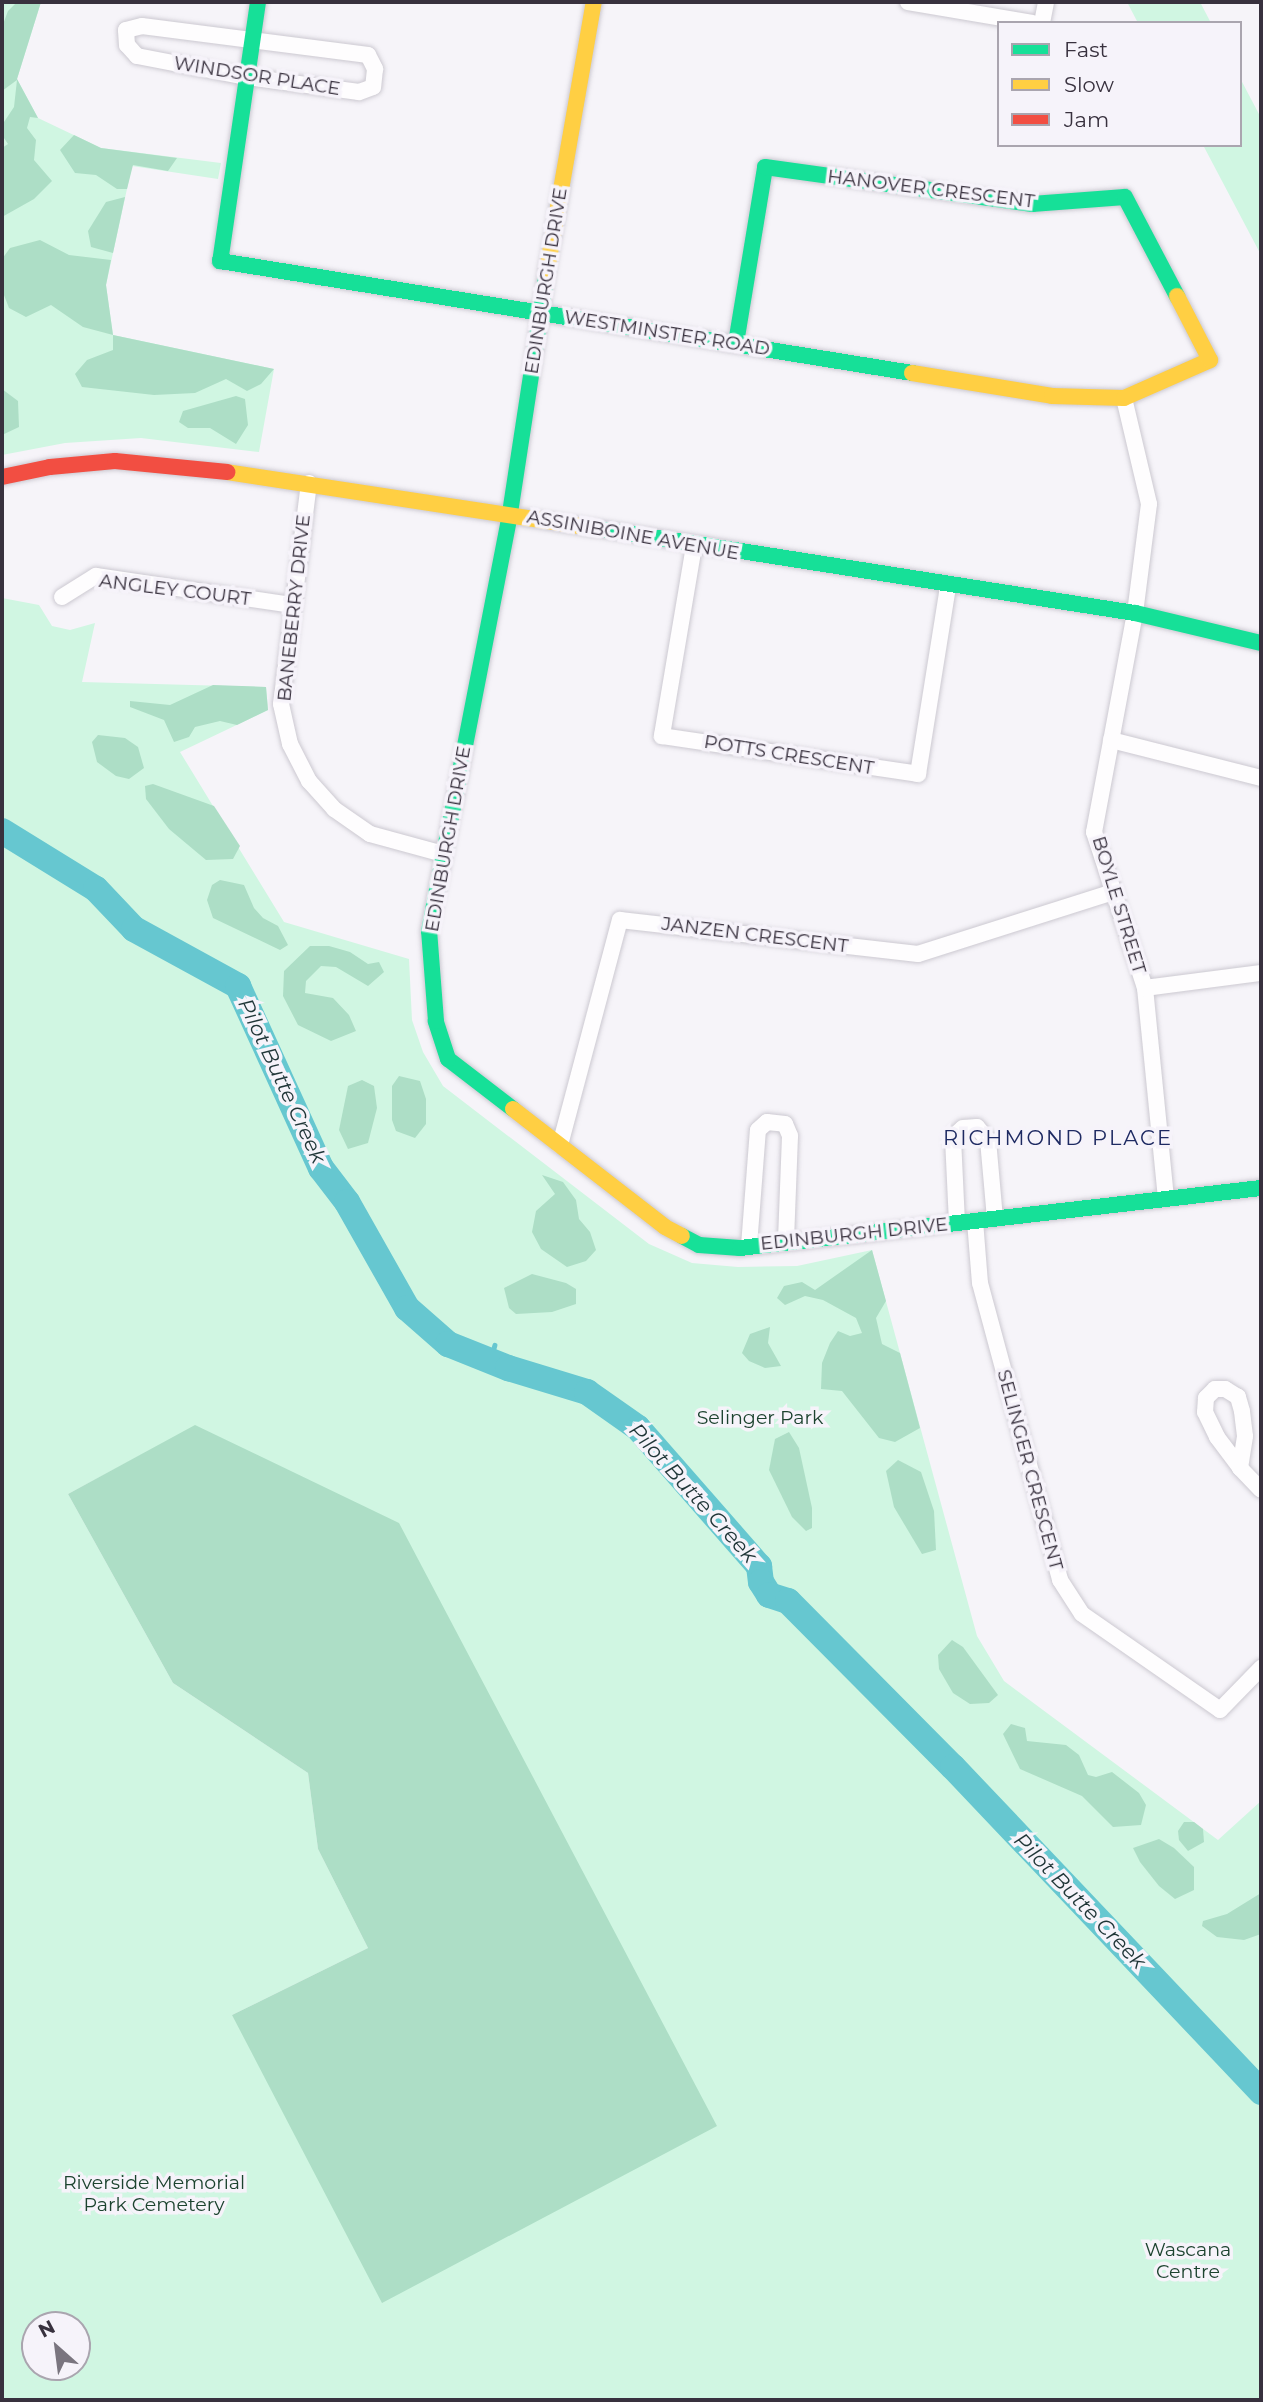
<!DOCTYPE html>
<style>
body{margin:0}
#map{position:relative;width:1263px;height:2402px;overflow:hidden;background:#f6f4f9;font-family:Montserrat,sans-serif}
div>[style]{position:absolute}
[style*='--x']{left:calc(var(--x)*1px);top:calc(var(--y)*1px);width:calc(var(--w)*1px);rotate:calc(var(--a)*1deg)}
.green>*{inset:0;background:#d0f6e2}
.forest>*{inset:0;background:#addec6}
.stream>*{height:4.5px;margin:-2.25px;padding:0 2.25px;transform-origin:2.25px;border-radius:2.25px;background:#66c7d0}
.river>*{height:26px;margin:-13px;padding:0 13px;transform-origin:13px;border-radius:13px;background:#66c7d0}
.roads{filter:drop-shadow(0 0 2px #ccc9d1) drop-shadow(0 0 2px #ccc9d1)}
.street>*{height:16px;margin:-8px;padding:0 8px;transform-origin:8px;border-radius:8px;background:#fefdfe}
.fast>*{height:16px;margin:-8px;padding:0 8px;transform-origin:8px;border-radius:8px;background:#16e098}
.slow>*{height:16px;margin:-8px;padding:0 8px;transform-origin:8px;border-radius:8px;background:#ffcf43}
.jam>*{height:16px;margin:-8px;padding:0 8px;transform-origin:8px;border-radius:8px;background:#f24e42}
span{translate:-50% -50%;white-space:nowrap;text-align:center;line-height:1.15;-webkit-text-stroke:7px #f6f3fa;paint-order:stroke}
.street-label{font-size:19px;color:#38313e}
.park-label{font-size:19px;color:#1c432f}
.water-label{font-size:21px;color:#1f3537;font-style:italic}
.neighbourhood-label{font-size:21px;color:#1e2a62;letter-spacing:2px}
.frame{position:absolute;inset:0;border:4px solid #38313e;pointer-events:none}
.legend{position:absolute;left:997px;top:21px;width:245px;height:126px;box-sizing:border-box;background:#f6f3fa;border:2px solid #aaa5af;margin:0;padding:9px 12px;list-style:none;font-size:21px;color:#38313e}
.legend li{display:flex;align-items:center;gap:14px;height:35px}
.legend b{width:35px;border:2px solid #aaa5af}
.north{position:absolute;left:21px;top:2311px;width:70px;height:70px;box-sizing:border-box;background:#f6f3fa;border:2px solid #aaa5af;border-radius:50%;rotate:332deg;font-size:19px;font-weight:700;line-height:28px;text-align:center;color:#38313e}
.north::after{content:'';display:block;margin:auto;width:24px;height:32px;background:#7a757f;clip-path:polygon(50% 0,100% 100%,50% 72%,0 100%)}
</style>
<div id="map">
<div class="green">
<i style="clip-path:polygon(2px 2px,41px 2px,17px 79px,38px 118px,101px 148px,221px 163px,218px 179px,132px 166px,106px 285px,113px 335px,274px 369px,259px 452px,141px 438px,65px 443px,2px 455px)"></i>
<i style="clip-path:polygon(1127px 2px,1200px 2px,1211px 23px,1138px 23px)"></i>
<i style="clip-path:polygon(1240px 78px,1261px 118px,1261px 255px,1203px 145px,1240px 145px)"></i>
<i style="clip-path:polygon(evenodd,2px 598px,39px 605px,52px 626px,70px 630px,95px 623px,82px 682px,266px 687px,268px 710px,180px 752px,284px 922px,409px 959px,412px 1020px,423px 1052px,443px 1086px,649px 1244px,692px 1263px,738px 1267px,797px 1266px,872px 1250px,977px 1636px,1004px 1681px,1218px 1840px,1261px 1801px,1261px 2400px,2px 2400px,2px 598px,195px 1426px,716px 2126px,232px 2015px,368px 1948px,318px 1849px,308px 1773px,173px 1683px,68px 1494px,195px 1426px,2px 598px,35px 2325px,77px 2325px,77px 2367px,35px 2367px,35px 2325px)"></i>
</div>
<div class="forest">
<i style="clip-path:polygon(17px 2px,41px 2px,17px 79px,38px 118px,30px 117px,27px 128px,36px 140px,34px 160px,52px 181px,34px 199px,2px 217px,2px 148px,8px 144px,2px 135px,2px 125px,14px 107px,17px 80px,2px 91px,2px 27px,8px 11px)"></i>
<i style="clip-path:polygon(74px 135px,101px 148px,177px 158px,168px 171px,133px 165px,127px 189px,117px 189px,96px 175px,75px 173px,60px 150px)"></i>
<i style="clip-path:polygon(125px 197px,113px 253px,91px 247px,88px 231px,106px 202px)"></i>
<i style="clip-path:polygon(40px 240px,69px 255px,111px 260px,106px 285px,113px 335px,274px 369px,261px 384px,247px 391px,226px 379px,195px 393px,154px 395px,82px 387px,75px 374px,87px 360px,113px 350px,113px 335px,83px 327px,51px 305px,26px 317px,9px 308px,2px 290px,2px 259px,10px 248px)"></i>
<i style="clip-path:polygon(2px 389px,18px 401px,19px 427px,2px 435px)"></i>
<i style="clip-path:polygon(236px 396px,245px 399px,248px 425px,236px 444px,210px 428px,188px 428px,179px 422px,183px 411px)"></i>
<i style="clip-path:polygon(213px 685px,266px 687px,268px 710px,237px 725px,220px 721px,195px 727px,189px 737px,174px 742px,164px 720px,130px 707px,130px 701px,170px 705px)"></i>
<i style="clip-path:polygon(98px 735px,125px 738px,138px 747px,144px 768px,129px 779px,116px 776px,97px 762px,92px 742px)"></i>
<i style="clip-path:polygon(153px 784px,214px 806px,240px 846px,233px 859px,206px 860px,169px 829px,146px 799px,145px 786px)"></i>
<i style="clip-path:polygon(220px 880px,244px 885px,254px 908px,263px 918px,278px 926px,288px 945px,280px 950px,213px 918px,207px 900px,212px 885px)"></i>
<i style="clip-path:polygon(310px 946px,329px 946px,350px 952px,368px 964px,379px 962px,384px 972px,368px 986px,336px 967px,321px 966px,306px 981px,305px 993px,333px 998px,349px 1015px,356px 1031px,331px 1041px,298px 1025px,283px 996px,284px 971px)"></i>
<i style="clip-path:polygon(399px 1076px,420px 1081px,426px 1099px,426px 1124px,415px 1138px,396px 1131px,392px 1120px,392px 1086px)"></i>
<i style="clip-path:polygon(362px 1080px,374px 1086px,377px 1108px,368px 1143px,348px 1149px,339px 1130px,348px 1086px)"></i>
<i style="clip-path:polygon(542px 1175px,563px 1182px,576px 1200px,579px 1219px,590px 1232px,596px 1250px,586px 1261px,567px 1267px,541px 1249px,532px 1232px,536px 1211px,555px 1194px)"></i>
<i style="clip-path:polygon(872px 1250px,886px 1301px,876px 1318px,882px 1344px,900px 1353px,920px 1428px,895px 1442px,879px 1438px,842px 1391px,821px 1389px,822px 1363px,830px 1343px,838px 1331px,850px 1336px,862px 1333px,856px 1318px,823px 1300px,805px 1296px,785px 1305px,777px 1298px,784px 1286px,802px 1282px,815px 1290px)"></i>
<i style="clip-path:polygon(532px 1274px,566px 1283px,576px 1289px,576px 1304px,552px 1312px,516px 1314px,509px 1308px,504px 1288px)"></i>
<i style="clip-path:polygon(770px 1327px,768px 1343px,781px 1366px,765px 1368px,749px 1361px,742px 1353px,750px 1334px)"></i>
<i style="clip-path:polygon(195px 1425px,399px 1523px,717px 2126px,382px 2303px,232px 2015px,368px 1948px,318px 1849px,308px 1773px,173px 1683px,68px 1494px)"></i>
<i style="clip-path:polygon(789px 1432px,799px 1448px,812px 1508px,812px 1528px,806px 1531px,792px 1517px,769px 1470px,775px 1439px)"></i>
<i style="clip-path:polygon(898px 1460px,921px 1472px,934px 1511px,936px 1550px,922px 1554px,894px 1507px,886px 1471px)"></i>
<i style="clip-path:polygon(952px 1640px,963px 1647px,998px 1695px,989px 1703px,970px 1704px,953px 1693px,939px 1669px,938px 1655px)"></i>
<i style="clip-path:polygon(1011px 1724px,1025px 1728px,1027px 1741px,1066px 1745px,1079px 1755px,1088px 1775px,1096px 1777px,1112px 1772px,1139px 1793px,1146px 1805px,1141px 1825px,1113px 1827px,1082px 1796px,1020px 1769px,1003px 1734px)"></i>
<i style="clip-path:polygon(1184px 1822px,1194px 1822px,1203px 1829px,1204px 1842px,1188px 1851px,1179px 1840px,1178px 1831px)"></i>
<i style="clip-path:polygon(1159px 1839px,1174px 1848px,1194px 1867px,1194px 1890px,1175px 1899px,1159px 1886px,1140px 1862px,1133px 1848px)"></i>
<i style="clip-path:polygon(1261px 1893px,1261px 1934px,1244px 1940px,1217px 1937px,1202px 1926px,1203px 1921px,1227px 1914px)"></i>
</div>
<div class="stream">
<i style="--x:495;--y:1345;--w:7;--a:106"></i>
<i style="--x:493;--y:1352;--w:11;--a:63"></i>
</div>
<div class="river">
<i style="--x:2;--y:831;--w:110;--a:31.7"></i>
<i style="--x:96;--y:889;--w:55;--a:46.5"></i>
<i style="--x:134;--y:929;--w:119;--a:28.7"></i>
<i style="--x:238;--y:986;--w:200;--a:65.5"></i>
<i style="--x:321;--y:1168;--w:43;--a:52.6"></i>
<i style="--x:347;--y:1202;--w:122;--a:60.5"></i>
<i style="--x:407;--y:1308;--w:55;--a:41.3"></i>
<i style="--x:448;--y:1344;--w:65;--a:21.8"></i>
<i style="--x:508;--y:1368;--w:83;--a:16.9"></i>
<i style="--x:587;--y:1392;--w:62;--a:35.2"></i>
<i style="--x:638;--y:1428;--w:184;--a:48.8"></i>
<i style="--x:759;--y:1566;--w:16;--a:83"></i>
<i style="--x:761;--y:1582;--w:15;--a:58"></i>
<i style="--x:769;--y:1595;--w:20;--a:18"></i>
<i style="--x:788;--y:1601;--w:234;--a:45.2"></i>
<i style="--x:953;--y:1767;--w:448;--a:46.5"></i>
</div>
<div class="roads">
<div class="street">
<i style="--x:908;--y:2;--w:126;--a:9.6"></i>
<i style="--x:1042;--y:23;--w:21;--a:-79"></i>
<i style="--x:142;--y:26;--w:228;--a:7.3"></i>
<i style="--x:368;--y:55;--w:16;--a:63"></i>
<i style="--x:375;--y:69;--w:18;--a:96"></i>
<i style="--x:373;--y:87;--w:15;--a:160"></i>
<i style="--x:359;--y:92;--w:114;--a:-172.4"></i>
<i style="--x:246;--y:77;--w:111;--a:-169.1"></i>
<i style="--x:137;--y:56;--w:15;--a:-132"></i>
<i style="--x:127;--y:45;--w:15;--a:-94"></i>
<i style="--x:126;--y:30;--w:16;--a:-14"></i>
<i style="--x:1124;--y:398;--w:109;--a:76.7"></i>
<i style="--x:1149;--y:504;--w:110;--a:97.3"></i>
<i style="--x:1135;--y:613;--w:223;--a:100.6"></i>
<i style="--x:1094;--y:832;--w:164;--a:71.9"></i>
<i style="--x:1145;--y:988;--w:212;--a:84.3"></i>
<i style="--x:309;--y:483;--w:223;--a:97.2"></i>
<i style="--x:281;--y:704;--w:41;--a:77.3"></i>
<i style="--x:290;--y:744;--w:42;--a:62.8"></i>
<i style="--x:309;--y:781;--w:38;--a:48"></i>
<i style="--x:334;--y:809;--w:44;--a:34.8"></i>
<i style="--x:370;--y:834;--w:76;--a:15.3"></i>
<i style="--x:694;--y:546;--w:193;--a:99.6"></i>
<i style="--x:662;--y:736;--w:259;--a:8.4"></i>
<i style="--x:918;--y:774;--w:190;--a:-80.9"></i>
<i style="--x:62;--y:597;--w:40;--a:-32"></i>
<i style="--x:96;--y:576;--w:199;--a:8.4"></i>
<i style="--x:1111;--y:740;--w:155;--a:14.2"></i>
<i style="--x:1145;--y:988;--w:117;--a:-7.4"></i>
<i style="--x:560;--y:1145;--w:233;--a:-75.1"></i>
<i style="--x:620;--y:920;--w:300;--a:6.5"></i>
<i style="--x:918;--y:954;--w:206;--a:-17.6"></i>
<i style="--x:975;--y:1221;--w:62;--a:85.4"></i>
<i style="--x:980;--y:1283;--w:308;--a:74.9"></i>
<i style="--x:1060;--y:1580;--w:40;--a:57.1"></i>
<i style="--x:1082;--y:1614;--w:168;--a:34.8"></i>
<i style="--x:1220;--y:1710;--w:59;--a:-45.7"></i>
<i style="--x:957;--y:1223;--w:86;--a:-92.7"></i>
<i style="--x:953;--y:1137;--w:13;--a:-42"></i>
<i style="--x:963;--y:1128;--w:14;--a:-4"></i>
<i style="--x:977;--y:1127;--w:17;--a:50"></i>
<i style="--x:988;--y:1140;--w:78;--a:84.9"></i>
<i style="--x:749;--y:1246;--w:116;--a:-85.6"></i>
<i style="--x:758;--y:1130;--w:12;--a:-42"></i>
<i style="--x:767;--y:1122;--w:18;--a:6"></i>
<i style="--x:785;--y:1124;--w:13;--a:67"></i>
<i style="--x:790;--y:1136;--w:106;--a:92.2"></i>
<i style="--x:1240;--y:1468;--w:32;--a:-81"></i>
<i style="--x:1245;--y:1436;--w:25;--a:-97"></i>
<i style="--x:1242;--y:1411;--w:15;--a:-106"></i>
<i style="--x:1238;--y:1397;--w:15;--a:-148"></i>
<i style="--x:1225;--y:1389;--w:10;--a:180"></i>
<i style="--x:1215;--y:1389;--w:13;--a:135"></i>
<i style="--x:1206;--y:1398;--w:14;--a:94"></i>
<i style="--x:1205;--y:1412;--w:28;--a:64"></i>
<i style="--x:1217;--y:1437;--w:39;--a:53"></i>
<i style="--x:1240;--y:1468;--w:30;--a:46"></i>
</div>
<div class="fast">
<i style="--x:258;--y:2;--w:262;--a:98.3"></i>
<i style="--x:220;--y:261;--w:701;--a:9.19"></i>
<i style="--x:736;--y:343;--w:178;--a:-80.6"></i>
<i style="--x:765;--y:167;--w:270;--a:7.9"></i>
<i style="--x:1032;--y:204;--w:93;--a:-4.3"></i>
<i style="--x:1125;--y:197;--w:112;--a:62.3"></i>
<i style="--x:595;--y:528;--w:547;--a:8.95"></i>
<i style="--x:1135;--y:613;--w:130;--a:13.4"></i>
<i style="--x:513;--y:1109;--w:82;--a:-142.4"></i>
<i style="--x:448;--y:1059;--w:40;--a:-108"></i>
<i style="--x:436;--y:1021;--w:90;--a:-94.4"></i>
<i style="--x:429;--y:931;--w:426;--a:-79"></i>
<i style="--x:510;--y:513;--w:246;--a:-81.3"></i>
<i style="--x:682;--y:1236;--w:19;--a:28"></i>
<i style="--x:699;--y:1245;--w:41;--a:4.2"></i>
<i style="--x:740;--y:1248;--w:524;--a:-6.57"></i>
</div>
<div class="slow">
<i style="--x:547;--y:270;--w:272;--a:-80.1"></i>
<i style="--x:912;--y:373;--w:142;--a:9.3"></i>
<i style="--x:1052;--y:396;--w:72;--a:1.6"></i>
<i style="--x:1124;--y:398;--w:94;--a:-23.8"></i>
<i style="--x:1210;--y:360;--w:72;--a:-117.3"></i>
<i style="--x:227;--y:472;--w:372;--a:8.7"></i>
<i style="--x:513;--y:1109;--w:192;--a:37.8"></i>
<i style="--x:665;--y:1227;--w:19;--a:28"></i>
</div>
<div class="jam">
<i style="--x:2;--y:477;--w:49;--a:-11.8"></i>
<i style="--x:50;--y:467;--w:65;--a:-5.3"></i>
<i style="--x:115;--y:461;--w:113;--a:5.6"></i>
</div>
</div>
<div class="street-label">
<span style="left:257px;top:76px;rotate:9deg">WINDSOR PLACE</span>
<span style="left:931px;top:189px;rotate:7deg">HANOVER CRESCENT</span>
<span style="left:546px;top:281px;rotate:-81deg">EDINBURGH DRIVE</span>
<span style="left:667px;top:333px;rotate:9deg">WESTMINSTER ROAD</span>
<span style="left:633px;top:535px;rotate:10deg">ASSINIBOINE AVENUE</span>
<span style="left:175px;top:590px;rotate:7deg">ANGLEY COURT</span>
<span style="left:294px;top:608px;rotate:-84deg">BANEBERRY DRIVE</span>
<span style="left:789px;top:755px;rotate:9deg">POTTS CRESCENT</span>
<span style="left:448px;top:839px;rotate:-80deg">EDINBURGH DRIVE</span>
<span style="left:1119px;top:905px;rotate:73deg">BOYLE STREET</span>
<span style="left:755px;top:935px;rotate:7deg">JANZEN CRESCENT</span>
<span style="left:854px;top:1234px;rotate:-6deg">EDINBURGH DRIVE</span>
<span style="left:1030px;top:1470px;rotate:75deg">SELINGER CRESCENT</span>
</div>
<div class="park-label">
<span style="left:760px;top:1418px">Selinger Park</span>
<span style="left:154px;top:2194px">Riverside Memorial<br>Park Cemetery</span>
<span style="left:1188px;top:2261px">Wascana<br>Centre</span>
</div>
<div class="water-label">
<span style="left:282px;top:1081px;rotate:65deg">Pilot Butte Creek</span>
<span style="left:693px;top:1493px;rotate:48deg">Pilot Butte Creek</span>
<span style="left:1080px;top:1901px;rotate:46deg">Pilot Butte Creek</span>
</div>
<div class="neighbourhood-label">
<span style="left:1058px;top:1138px">RICHMOND PLACE</span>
</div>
<div class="frame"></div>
<ul class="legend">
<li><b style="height:9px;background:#16e098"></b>Fast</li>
<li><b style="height:9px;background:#ffcf43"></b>Slow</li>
<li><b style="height:9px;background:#f24e42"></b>Jam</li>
</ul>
<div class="north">N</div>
</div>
